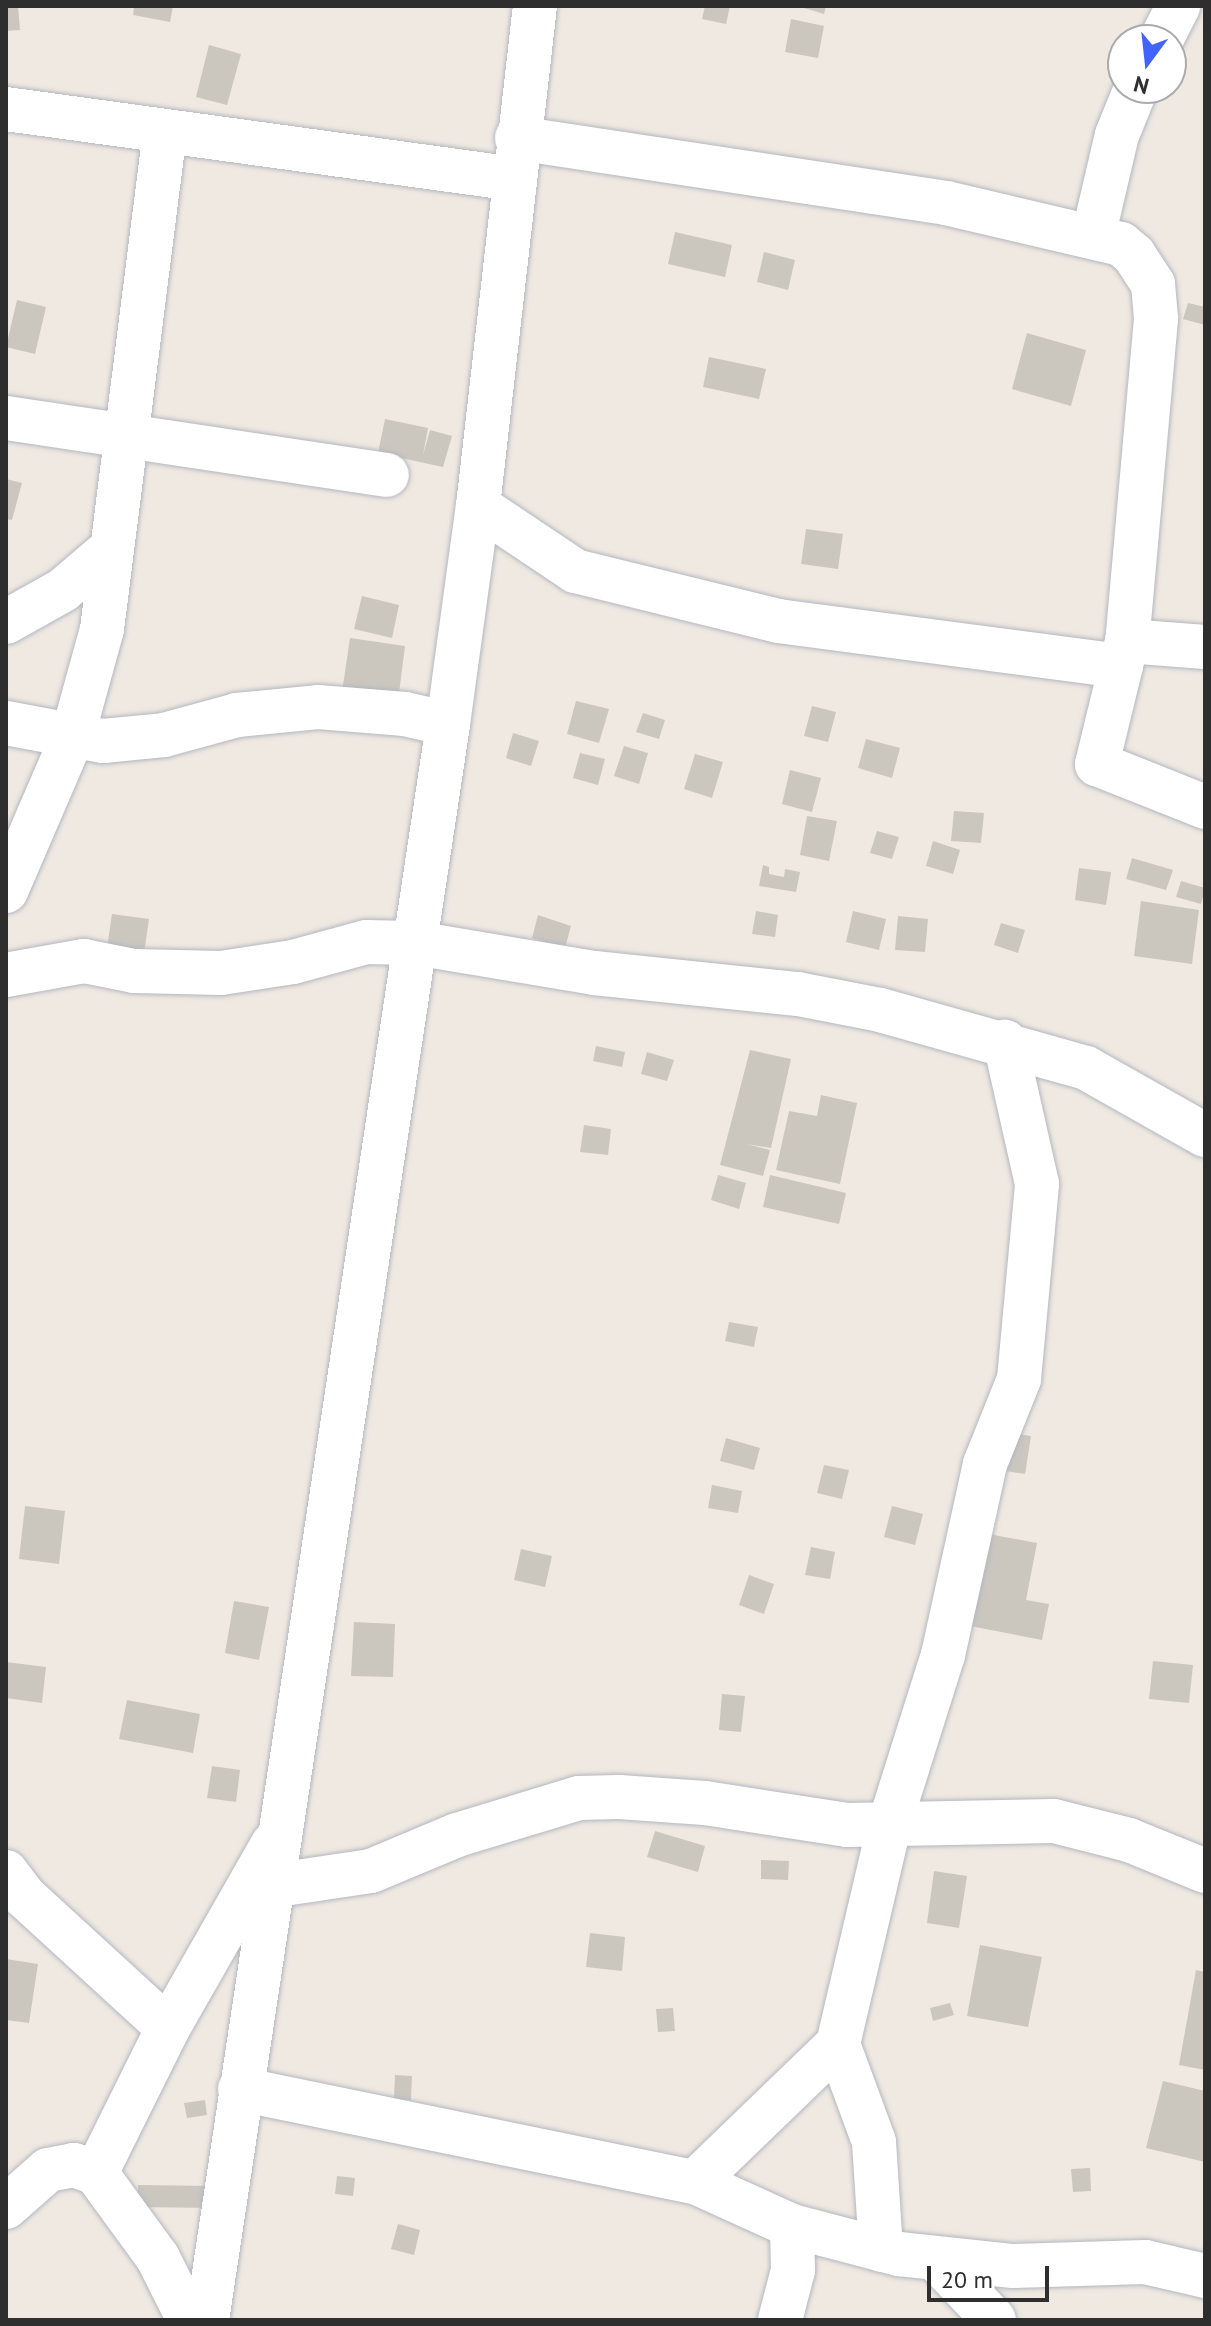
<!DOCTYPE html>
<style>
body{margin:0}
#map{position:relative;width:1211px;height:2326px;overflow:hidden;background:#efe9e1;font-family:"PT Sans",sans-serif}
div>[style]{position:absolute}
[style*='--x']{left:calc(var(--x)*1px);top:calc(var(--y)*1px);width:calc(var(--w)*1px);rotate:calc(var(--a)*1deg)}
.building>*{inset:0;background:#cbc7bf}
.roads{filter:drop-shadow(0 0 2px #b4b7c1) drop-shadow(0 0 2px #b4b7c1)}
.minor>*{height:44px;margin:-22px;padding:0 22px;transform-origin:22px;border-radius:22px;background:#fff}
span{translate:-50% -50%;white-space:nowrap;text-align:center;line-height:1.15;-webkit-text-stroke:6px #fff;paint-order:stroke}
.frame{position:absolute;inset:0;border:8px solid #2e2e2e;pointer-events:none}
.north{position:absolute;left:1107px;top:24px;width:80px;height:80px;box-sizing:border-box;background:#fff;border:2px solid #ababab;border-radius:50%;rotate:195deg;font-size:22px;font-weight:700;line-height:32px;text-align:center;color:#2e2e2e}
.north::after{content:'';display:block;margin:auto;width:28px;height:36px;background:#4264fb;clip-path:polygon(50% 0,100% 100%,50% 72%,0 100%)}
.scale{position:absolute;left:927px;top:2266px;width:122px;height:36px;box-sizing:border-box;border:4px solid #2e2e2e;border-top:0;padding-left:10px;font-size:24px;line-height:28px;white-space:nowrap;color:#2e2e2e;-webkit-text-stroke:6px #fff;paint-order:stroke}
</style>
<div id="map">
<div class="building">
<i style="clip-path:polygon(6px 6px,18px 6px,20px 30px,6px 31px)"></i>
<i style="clip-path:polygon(134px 6px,173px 6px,170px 22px,133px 15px)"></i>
<i style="clip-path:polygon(705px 6px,730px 6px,726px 24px,702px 19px)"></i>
<i style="clip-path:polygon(797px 6px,826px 6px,824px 14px)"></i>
<i style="clip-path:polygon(791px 19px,824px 26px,818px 58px,785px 52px)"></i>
<i style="clip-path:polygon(209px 45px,241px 54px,227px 105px,196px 97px)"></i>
<i style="clip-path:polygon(675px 232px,732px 245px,725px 277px,668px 264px)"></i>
<i style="clip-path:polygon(764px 252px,795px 260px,788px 290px,757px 282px)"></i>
<i style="clip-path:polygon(17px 300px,46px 307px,35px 354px,6px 347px)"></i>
<i style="clip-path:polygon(1188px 303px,1205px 307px,1205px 325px,1183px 319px)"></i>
<i style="clip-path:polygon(1027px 333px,1086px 350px,1071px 406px,1012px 389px)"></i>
<i style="clip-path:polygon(709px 357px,766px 369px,759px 399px,703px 387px)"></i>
<i style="clip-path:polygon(385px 419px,428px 428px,423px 455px,430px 430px,452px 436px,443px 467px,378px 453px)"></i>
<i style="clip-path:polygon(6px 479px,22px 483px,12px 520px,6px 519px)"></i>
<i style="clip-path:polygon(806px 529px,843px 534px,838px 569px,801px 564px)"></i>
<i style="clip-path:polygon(362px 596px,399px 605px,392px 638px,354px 629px)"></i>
<i style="clip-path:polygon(350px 638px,405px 646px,398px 701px,342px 692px)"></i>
<i style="clip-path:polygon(576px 701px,609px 709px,599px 743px,567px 734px)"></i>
<i style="clip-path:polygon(812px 706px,836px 712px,828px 742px,804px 736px)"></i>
<i style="clip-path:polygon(643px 713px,665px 720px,659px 739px,636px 732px)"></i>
<i style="clip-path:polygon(513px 733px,539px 741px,531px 766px,506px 758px)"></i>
<i style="clip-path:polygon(866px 739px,900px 748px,892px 778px,858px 768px)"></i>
<i style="clip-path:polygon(624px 746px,648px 753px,639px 784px,614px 776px)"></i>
<i style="clip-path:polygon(580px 753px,605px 759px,598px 785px,573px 778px)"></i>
<i style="clip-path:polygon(695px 754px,723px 762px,712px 798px,684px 789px)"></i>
<i style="clip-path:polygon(790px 770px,821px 778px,812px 812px,782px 804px)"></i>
<i style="clip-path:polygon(954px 811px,984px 813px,981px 843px,951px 841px)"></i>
<i style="clip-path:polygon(807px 816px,837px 821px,829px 861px,800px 855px)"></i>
<i style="clip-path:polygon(877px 831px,899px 837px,892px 859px,870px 853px)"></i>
<i style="clip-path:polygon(933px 841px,960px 850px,953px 874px,926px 866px)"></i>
<i style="clip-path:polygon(1132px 858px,1173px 870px,1166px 890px,1126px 879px)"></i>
<i style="clip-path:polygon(763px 865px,769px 867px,769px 874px,784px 877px,785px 869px,800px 872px,796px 892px,759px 886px)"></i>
<i style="clip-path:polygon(1079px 868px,1111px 872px,1106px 905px,1075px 900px)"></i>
<i style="clip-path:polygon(1181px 881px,1205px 888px,1201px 904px,1176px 897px)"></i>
<i style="clip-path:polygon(1141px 901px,1199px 910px,1192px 964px,1134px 956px)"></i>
<i style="clip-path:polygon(756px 911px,778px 915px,775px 937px,752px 934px)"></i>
<i style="clip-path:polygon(853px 911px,886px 919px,879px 950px,846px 942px)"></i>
<i style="clip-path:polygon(112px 914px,149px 919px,142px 967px,105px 962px)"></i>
<i style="clip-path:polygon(538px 915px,571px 926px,565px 948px,532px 938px)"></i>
<i style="clip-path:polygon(898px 916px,928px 919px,925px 952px,895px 950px)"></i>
<i style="clip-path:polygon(1001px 923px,1025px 930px,1018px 953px,994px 945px)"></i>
<i style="clip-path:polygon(596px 1046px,625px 1052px,622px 1067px,593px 1061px)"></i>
<i style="clip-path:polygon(750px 1050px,791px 1059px,771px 1148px,746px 1144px,770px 1150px,763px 1176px,720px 1165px)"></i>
<i style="clip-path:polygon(647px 1052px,674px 1060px,667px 1081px,641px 1074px)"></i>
<i style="clip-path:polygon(821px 1095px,857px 1103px,840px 1184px,776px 1170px,789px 1111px,817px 1116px)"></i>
<i style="clip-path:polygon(584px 1125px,611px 1129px,608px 1155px,580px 1152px)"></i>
<i style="clip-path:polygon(718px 1175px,746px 1183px,739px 1209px,711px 1200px)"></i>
<i style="clip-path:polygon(770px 1175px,846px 1193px,839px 1224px,763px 1207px)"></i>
<i style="clip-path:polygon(729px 1322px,758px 1327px,754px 1347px,725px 1341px)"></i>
<i style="clip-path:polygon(1005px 1432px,1031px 1436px,1025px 1474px,999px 1470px)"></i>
<i style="clip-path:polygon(726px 1438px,760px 1448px,754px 1470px,720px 1461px)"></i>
<i style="clip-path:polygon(824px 1465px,849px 1470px,842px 1499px,817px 1493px)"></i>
<i style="clip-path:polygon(712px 1485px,742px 1491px,738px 1513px,708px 1508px)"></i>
<i style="clip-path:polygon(25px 1506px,65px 1511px,59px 1564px,19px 1559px)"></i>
<i style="clip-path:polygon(892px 1506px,923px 1514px,915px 1545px,884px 1537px)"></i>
<i style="clip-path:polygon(983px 1533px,1037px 1543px,1026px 1600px,1049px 1604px,1042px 1640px,965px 1625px)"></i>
<i style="clip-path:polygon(811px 1547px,835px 1552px,830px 1579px,805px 1575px)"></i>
<i style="clip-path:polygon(521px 1549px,552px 1556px,545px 1587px,514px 1580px)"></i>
<i style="clip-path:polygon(749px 1575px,774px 1584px,764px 1614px,739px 1605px)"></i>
<i style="clip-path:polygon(234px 1601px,269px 1607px,259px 1660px,225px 1653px)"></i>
<i style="clip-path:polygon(354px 1622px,395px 1624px,393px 1677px,351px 1676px)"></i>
<i style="clip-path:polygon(1153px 1661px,1193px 1665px,1189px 1703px,1149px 1699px)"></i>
<i style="clip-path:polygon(6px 1662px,46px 1667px,42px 1703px,6px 1698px)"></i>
<i style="clip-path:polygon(722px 1694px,745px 1696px,741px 1732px,719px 1730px)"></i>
<i style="clip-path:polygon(127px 1700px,200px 1714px,193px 1753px,119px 1739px)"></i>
<i style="clip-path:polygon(212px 1766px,240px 1770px,236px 1802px,207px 1798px)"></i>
<i style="clip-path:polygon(655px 1831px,705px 1846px,698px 1872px,647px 1857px)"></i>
<i style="clip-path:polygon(761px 1860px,789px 1861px,788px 1880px,761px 1879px)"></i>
<i style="clip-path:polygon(934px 1871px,967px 1876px,959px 1928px,927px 1923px)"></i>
<i style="clip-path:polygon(590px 1933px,625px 1937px,622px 1971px,586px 1967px)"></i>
<i style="clip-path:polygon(980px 1945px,1042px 1957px,1028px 2027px,967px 2016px)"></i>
<i style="clip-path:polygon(6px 1959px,38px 1964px,29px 2023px,6px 2020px)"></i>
<i style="clip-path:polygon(1196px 1970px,1205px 1972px,1205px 2070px,1179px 2065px)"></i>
<i style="clip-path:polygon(950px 2003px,954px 2015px,933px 2021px,930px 2008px)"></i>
<i style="clip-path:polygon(673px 2008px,675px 2031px,658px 2032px,656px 2009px)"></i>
<i style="clip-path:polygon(395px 2075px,412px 2076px,411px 2100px,394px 2099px)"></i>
<i style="clip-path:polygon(1163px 2081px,1205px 2091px,1205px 2162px,1146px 2148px)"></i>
<i style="clip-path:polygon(205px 2100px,207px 2115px,187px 2118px,184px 2103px)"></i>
<i style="clip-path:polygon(1090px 2168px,1091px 2191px,1073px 2192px,1071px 2169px)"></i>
<i style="clip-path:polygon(337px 2176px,355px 2178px,353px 2196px,335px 2194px)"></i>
<i style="clip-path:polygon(138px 2185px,211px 2186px,211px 2208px,138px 2207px)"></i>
<i style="clip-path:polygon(398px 2224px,420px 2230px,414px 2255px,391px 2249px)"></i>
</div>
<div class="roads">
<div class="minor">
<i style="--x:1161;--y:40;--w:38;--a:-63"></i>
<i style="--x:6;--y:109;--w:514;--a:7.83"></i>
<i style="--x:517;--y:138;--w:434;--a:8.6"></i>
<i style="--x:946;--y:203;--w:180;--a:13.2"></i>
<i style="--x:1121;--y:244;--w:17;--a:40"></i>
<i style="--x:1134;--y:255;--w:35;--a:57"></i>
<i style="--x:1153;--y:284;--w:35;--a:85"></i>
<i style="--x:1156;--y:319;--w:323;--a:95.1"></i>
<i style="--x:1127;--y:641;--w:127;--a:103.7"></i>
<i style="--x:1097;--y:764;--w:116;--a:21.7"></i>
<i style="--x:1093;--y:237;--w:105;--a:-76.8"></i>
<i style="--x:1117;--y:135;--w:51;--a:-68"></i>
<i style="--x:6;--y:418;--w:385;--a:8.5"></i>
<i style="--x:478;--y:506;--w:117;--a:33.8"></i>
<i style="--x:575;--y:571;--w:209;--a:13.8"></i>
<i style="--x:778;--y:621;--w:346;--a:7.5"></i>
<i style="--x:6;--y:622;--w:65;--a:-29.3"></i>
<i style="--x:63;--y:590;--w:62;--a:-40.4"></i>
<i style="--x:1127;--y:641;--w:78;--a:4.4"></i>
<i style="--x:6;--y:723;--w:99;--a:10.5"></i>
<i style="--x:103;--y:741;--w:61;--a:-5.6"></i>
<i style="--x:164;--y:735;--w:76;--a:-15.3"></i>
<i style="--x:237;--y:715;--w:81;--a:-5.6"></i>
<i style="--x:318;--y:707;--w:87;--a:4.6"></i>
<i style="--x:405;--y:714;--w:44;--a:13.1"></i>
<i style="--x:6;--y:891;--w:167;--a:-66.7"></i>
<i style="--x:72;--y:738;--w:113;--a:-74.6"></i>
<i style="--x:102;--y:629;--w:502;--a:-82.79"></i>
<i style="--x:6;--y:975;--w:79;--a:-10.2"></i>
<i style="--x:84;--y:961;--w:51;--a:11.3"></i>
<i style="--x:134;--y:971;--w:87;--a:1.3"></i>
<i style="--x:221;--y:973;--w:73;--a:-8.7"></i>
<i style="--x:293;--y:962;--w:76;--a:-15.3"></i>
<i style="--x:366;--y:942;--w:49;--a:1.2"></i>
<i style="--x:415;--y:943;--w:181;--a:9.5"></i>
<i style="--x:594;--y:973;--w:205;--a:5.9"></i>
<i style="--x:798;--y:994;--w:84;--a:11"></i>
<i style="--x:880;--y:1010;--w:214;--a:15.7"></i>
<i style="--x:1086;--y:1068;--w:137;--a:29.4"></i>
<i style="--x:6;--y:1872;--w:30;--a:53"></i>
<i style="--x:24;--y:1896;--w:195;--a:42.5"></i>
<i style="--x:277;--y:1885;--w:95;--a:-8.5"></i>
<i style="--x:371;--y:1871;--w:93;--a:-22.7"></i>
<i style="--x:457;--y:1835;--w:127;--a:-16.9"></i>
<i style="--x:579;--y:1798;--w:40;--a:-1.4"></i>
<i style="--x:619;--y:1797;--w:86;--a:4"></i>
<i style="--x:705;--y:1803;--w:144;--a:8.8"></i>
<i style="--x:847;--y:1825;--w:207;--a:-1.1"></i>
<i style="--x:1054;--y:1821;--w:77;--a:14.2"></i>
<i style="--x:1129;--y:1840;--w:82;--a:22.2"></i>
<i style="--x:838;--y:2044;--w:104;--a:69.8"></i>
<i style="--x:874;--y:2142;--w:108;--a:86.3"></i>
<i style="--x:240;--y:2089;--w:464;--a:11.6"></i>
<i style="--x:695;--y:2182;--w:107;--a:24.4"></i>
<i style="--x:792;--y:2226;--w:111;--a:14.7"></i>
<i style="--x:899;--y:2254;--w:115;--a:6"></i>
<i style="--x:1013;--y:2266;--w:132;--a:-1.7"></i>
<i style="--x:1145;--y:2262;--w:62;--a:13.1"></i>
<i style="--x:96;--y:2173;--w:162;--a:-63.6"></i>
<i style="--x:168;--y:2028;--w:212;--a:-60.3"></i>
<i style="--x:695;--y:2182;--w:199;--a:-44"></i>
<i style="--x:838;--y:2044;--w:224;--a:-76.8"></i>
<i style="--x:889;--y:1826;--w:179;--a:-72.5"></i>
<i style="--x:943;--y:1655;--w:196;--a:-77.6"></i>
<i style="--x:985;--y:1464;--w:92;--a:-68.2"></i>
<i style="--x:1019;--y:1379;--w:196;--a:-84.7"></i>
<i style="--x:1037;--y:1184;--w:146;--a:-102.7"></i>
<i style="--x:6;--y:2207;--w:56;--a:-41.4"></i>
<i style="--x:48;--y:2170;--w:26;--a:-11"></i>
<i style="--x:74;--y:2165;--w:23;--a:20"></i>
<i style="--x:96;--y:2173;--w:105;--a:53.9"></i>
<i style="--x:158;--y:2258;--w:69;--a:63.4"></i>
<i style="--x:936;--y:2259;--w:84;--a:46.4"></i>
<i style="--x:207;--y:2320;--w:1614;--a:-81.41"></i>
<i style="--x:448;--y:724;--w:220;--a:-82.2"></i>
<i style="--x:478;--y:506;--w:503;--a:-83.5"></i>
<i style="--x:780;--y:2320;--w:52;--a:-75.4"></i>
<i style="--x:793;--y:2270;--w:44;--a:-91.3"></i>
</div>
</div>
<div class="frame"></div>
<div class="north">N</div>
<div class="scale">20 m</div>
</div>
